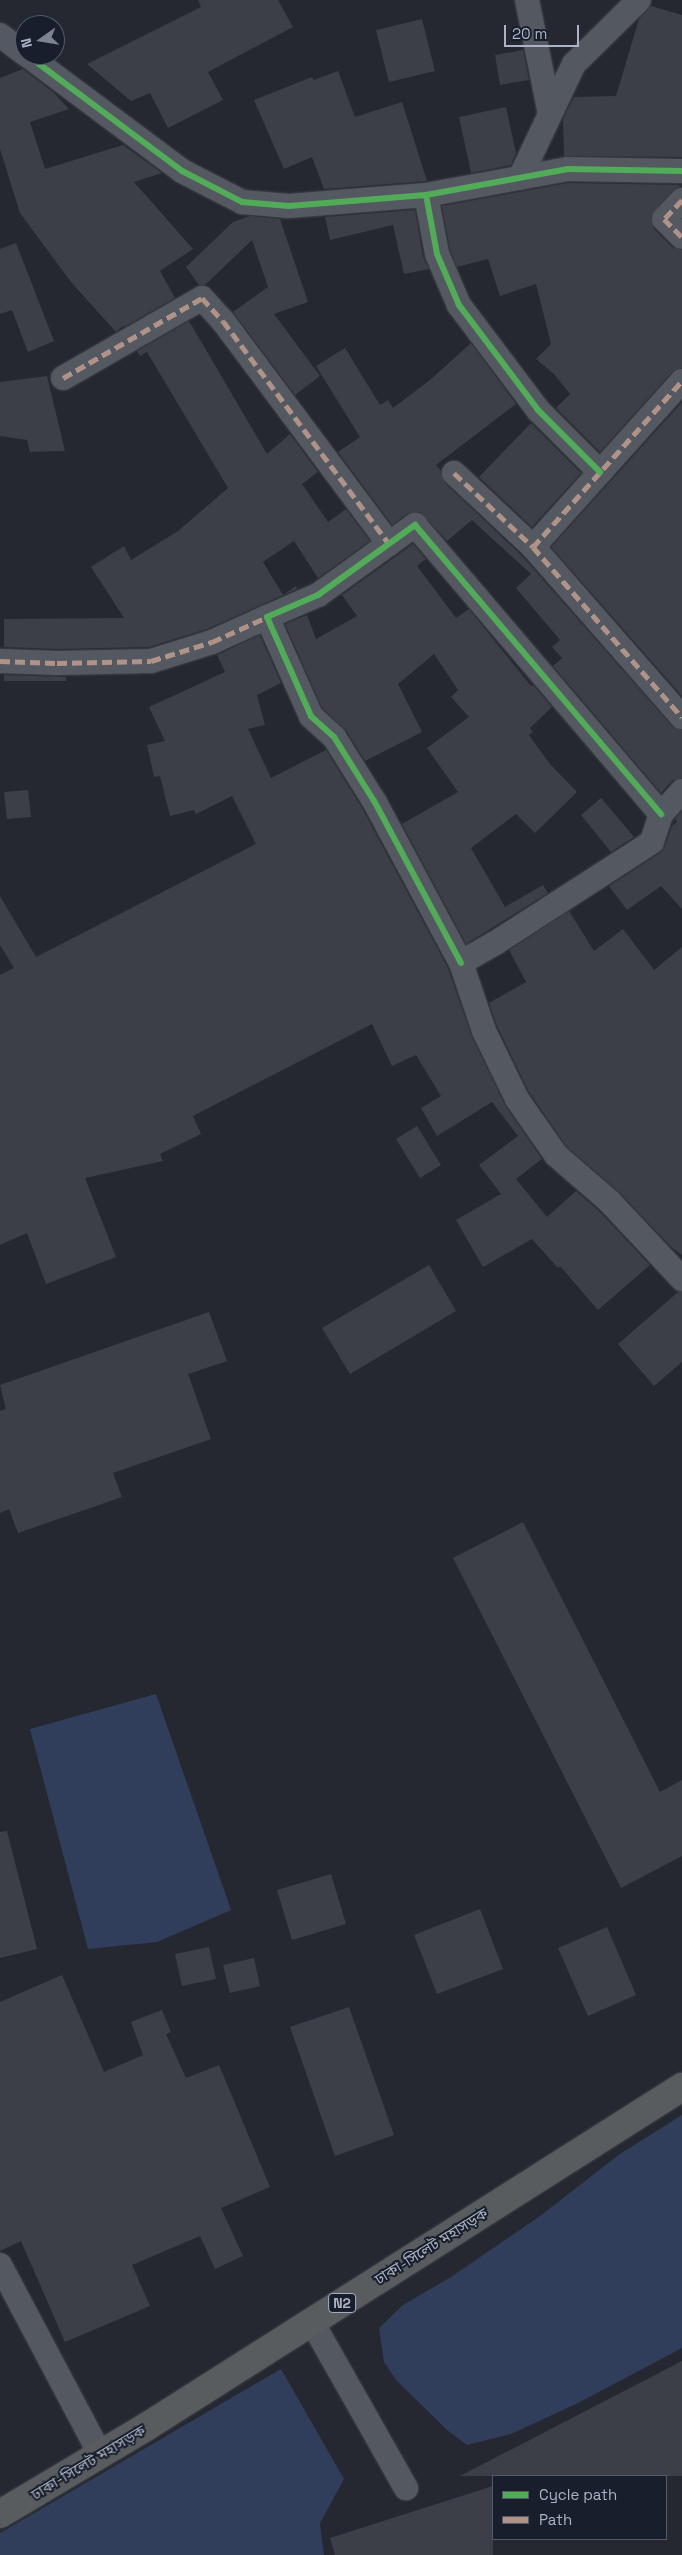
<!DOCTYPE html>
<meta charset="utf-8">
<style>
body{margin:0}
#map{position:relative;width:682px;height:2555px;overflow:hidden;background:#252831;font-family:"Space Grotesk","Noto Sans Bengali",sans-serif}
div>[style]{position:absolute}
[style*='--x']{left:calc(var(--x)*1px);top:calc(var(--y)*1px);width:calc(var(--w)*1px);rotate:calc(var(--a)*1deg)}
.water>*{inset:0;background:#313e5b}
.building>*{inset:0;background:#3c3f48}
.roads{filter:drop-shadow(0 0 1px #41434a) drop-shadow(0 0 1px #41434a)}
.minor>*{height:24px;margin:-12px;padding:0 12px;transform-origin:12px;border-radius:12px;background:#545860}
.highway>*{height:28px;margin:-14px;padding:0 14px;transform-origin:14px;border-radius:14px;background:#595c5f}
.quiet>*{height:5px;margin-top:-2.5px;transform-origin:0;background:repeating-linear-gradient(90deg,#af9288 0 10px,transparent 0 15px)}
.cycleway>*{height:6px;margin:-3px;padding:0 3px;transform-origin:3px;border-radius:3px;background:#51ab58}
span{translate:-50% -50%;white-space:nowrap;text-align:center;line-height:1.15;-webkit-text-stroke:4px #181e2c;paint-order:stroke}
.shield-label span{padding:1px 4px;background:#181e2c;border:1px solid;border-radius:4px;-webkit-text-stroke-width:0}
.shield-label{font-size:14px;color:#acb3c4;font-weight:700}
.street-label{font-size:15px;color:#acb3c4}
.legend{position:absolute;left:492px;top:2475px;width:175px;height:65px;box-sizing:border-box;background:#181e2c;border:1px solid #535a69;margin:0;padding:6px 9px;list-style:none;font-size:15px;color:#acb3c4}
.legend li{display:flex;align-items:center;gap:10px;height:25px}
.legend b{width:25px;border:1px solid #535a69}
.north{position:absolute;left:15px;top:15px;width:50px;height:50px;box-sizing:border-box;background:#181e2c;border:1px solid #535a69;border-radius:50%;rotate:257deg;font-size:14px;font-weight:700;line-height:20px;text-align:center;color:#acb3c4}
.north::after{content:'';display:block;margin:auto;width:18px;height:22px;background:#7d8291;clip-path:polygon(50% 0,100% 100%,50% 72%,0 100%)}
.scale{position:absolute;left:504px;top:25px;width:75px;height:22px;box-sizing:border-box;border:2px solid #acb3c4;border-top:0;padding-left:6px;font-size:15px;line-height:18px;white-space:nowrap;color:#acb3c4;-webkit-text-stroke:4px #181e2c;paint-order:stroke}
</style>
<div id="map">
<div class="water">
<i style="clip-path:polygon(156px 1694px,231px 1910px,157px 1942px,88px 1949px,30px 1729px)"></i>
<i style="clip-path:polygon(682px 2115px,682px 2348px,576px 2404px,511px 2434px,467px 2445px,447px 2430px,397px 2381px,384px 2362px,379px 2328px,403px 2305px,451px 2277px,540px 2216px,620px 2154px)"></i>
<i style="clip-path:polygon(281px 2369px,344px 2479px,320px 2523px,324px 2555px,0 2555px,0 2533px)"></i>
</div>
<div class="building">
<i style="clip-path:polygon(198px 0,278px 0,293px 27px,208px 72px,223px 100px,168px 128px,150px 93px,131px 101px,87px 64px,201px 7px)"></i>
<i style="clip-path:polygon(651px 6px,682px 15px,682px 157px,564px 156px,563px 118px,574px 97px,616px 96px,639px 19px)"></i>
<i style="clip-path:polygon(422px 19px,435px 71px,389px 82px,376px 30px)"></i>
<i style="clip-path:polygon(523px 50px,529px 80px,500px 85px,495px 55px)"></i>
<i style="clip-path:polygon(23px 69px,53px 92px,69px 109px,30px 122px,45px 169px,123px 145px,162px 173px,134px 182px,193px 249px,160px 271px,175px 298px,124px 327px,123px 326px,116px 332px,71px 282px,20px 213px,0 149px,0 78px)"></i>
<i style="clip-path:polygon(338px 71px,355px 117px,402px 102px,427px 181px,324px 189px,312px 157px,284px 169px,254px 100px,312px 77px,314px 80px)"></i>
<i style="clip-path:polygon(506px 107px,516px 153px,511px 165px,471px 173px,459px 117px)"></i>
<i style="clip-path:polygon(568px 183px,682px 185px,672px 191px,651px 216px,654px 229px,672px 247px,682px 250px,682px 368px,672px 372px,600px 452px,556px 408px,570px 394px,554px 374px,536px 359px,551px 344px,536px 284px,500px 296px,488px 259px,457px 267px,450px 250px,442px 206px)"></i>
<i style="clip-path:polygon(415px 210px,423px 257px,429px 269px,404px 274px,393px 225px,330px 240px,325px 217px)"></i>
<i style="clip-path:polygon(250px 216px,280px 219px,308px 302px,274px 314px,320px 376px,295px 395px,233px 312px,268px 287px,252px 240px,205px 285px,199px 285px,186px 267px,233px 222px)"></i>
<i style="clip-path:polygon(16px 243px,54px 341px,28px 352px,12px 310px,0 314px,0 249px)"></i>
<i style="clip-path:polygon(189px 321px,267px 454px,290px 434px,318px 472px,302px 484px,328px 522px,346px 509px,370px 541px,318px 578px,294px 541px,263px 562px,283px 595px,296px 586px,297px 589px,207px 629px,149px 647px,57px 649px,4px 647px,4px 619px,124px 618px,91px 567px,124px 546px,131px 560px,178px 531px,228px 488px,147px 352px,140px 356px,137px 351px)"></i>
<i style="clip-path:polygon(471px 343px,516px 404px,436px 465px,441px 471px,445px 483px,523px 557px,672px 726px,682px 730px,682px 778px,672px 781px,661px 793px,553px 666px,562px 658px,552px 647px,560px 640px,516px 588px,531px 574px,472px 520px,447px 541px,420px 512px,407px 514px,392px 525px,338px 452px,360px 437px,316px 366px,345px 348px,380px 405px,388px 400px,393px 408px,430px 380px)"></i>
<i style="clip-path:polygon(47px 376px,65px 451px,30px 452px,27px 440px,0 436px,0 382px)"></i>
<i style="clip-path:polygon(682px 402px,682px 696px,551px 547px)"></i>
<i style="clip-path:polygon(531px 423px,581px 473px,532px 527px,479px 477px)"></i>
<i style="clip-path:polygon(413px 544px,426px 559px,417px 566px,456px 618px,469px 609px,531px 686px,533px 685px,552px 707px,530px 728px,533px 732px,529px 735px,550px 764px,577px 792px,535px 833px,516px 814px,471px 848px,505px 907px,543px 885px,548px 893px,466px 944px,402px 824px,458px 792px,427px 748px,469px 717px,451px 697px,458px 690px,434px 654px,398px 684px,422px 732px,365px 761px,346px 730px,322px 708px,285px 624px,307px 615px,316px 639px,357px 616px,342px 595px)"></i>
<i style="clip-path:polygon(260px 635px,281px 683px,257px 695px,265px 725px,248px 729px,271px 778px,326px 750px,362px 808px,448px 968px,472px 1037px,505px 1105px,542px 1159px,516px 1179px,547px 1217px,576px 1191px,599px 1211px,650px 1265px,598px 1310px,560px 1266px,558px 1268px,532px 1239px,483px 1267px,456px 1220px,501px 1194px,479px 1165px,518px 1136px,492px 1102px,437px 1136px,421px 1108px,441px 1096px,416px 1055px,392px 1066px,372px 1024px,193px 1116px,201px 1134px,160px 1154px,163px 1161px,85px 1178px,116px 1257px,46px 1284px,27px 1233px,0 1245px,0 975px,14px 968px,0 945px,0 896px,36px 957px,256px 844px,232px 796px,196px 814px,194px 810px,170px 816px,160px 776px,154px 777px,147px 745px,165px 741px,149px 707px,225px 672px,217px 655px)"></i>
<i style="clip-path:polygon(4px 675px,66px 677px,66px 681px,4px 681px)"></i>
<i style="clip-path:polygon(28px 790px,31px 817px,7px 819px,4px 792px)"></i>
<i style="clip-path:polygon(601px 798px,634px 837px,611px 852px,581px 815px)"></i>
<i style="clip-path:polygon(682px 811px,682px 909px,661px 886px,627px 910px,609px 886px,660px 853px,665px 846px,672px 826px,677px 822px,675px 819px)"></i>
<i style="clip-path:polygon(569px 911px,594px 951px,623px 929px,654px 970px,682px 947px,682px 1255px,671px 1247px,618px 1191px,566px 1146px,529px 1092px,497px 1026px,489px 1003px,526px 982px,509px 950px)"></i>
<i style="clip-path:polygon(417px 1126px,441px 1165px,420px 1178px,396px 1139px)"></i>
<i style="clip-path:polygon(429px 1265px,456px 1311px,350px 1374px,322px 1328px)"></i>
<i style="clip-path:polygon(678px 1292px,682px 1292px,682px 1362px,654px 1386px,618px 1344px)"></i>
<i style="clip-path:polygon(209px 1312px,227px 1361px,188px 1374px,211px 1439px,113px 1473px,122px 1497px,18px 1533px,9px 1509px,0 1513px,0 1411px,6px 1409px,0 1385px)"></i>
<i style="clip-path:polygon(523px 1522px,660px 1792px,682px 1780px,682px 1856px,621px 1888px,453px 1558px)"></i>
<i style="clip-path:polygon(7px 1831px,37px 1949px,0 1958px,0 1832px)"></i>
<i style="clip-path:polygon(331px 1874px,346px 1924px,292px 1940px,277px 1890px)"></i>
<i style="clip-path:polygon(480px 1909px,503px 1969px,437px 1994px,414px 1935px)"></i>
<i style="clip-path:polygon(607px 1927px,636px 1995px,588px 2016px,558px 1948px)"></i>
<i style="clip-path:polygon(209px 1947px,216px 1979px,182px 1986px,175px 1954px)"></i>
<i style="clip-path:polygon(254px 1958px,260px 1986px,230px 1993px,223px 1965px)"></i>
<i style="clip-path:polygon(62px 1975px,104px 2072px,143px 2055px,131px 2022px,162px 2010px,171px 2032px,166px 2034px,186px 2078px,219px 2065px,270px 2187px,221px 2208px,243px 2256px,215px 2269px,200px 2236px,132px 2265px,150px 2306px,65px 2342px,21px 2241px,0 2251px,0 2002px)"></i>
<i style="clip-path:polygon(349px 2007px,394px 2135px,335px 2156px,290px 2027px)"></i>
<i style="clip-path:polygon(682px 2361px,682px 2476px,460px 2476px)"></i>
<i style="clip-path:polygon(493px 2486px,493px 2555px,335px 2555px,330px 2538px)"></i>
</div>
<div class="roads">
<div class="minor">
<i style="--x:527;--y:0;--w:116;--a:78.6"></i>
<i style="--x:0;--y:35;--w:31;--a:37"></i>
<i style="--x:27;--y:55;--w:194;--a:36.8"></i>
<i style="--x:182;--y:171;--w:68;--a:27.3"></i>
<i style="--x:242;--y:202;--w:47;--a:4.9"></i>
<i style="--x:289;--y:206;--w:137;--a:-4.6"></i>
<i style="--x:426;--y:195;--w:143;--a:-10.4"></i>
<i style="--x:567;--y:169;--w:115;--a:1"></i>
<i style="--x:520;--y:178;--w:126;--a:-64.7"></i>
<i style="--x:574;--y:64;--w:91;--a:-44.6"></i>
<i style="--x:426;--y:195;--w:60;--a:79.4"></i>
<i style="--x:437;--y:254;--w:56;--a:66.7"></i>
<i style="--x:459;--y:305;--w:131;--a:53"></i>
<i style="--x:538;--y:410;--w:88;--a:45"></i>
<i style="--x:682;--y:200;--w:26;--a:133"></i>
<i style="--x:664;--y:219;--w:25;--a:45"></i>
<i style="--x:63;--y:378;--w:160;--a:-29.9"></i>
<i style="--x:202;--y:298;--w:31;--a:48"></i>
<i style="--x:223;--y:321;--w:278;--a:53.3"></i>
<i style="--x:454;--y:473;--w:108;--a:43.1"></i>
<i style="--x:533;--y:547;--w:226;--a:48.8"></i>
<i style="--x:533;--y:547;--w:223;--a:-48.1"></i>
<i style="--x:0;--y:661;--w:57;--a:2"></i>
<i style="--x:57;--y:663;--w:94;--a:-1.2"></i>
<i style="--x:151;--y:661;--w:64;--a:-17.3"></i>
<i style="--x:212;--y:642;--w:60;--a:-24.4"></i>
<i style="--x:682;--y:791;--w:31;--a:132"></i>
<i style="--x:661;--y:814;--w:29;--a:108"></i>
<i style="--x:652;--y:842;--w:187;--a:147.2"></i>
<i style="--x:495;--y:943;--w:39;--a:150"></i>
<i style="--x:461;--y:963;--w:72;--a:71.3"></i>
<i style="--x:484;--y:1031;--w:76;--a:64.1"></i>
<i style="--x:517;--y:1099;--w:68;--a:55.1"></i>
<i style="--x:556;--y:1155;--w:70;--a:41"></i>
<i style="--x:609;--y:1201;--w:107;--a:46.9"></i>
<i style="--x:461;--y:963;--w:184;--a:-118.2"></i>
<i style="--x:374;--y:801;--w:75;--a:-122"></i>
<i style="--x:334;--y:737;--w:31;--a:-138"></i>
<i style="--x:311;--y:716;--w:108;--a:-114"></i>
<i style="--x:267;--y:617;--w:56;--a:-23.3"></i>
<i style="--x:318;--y:595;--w:120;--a:-35.8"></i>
<i style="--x:415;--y:525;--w:380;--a:49.6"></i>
<i style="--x:0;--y:2265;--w:214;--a:62.1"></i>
<i style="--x:312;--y:2322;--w:191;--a:60.5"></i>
</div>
<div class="highway">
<i style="--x:0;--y:2514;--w:170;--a:-30.8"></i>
<i style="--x:146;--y:2427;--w:635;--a:-32.39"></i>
</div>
</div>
<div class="quiet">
<i style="--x:682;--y:200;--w:26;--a:133"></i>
<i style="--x:664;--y:219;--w:25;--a:45"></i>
<i style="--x:63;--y:378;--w:160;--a:-29.9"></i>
<i style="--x:202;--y:298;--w:31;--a:48"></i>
<i style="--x:223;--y:321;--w:278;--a:53.3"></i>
<i style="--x:454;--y:473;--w:108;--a:43.1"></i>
<i style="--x:533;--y:547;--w:226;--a:48.8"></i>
<i style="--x:533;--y:547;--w:223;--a:-48.1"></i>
<i style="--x:0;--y:661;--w:57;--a:2"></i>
<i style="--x:57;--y:663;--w:94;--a:-1.2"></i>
<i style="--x:151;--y:661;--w:64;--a:-17.3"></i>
<i style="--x:212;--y:642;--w:60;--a:-24.4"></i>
</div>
<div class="cycleway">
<i style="--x:27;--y:55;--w:194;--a:36.8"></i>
<i style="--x:182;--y:171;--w:68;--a:27.3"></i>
<i style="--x:242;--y:202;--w:47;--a:4.9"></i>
<i style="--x:289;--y:206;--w:137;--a:-4.6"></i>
<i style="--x:426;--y:195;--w:143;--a:-10.4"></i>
<i style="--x:567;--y:169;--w:115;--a:1"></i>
<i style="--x:426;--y:195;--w:60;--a:79.4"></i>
<i style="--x:437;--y:254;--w:56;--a:66.7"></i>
<i style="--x:459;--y:305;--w:131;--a:53"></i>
<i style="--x:538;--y:410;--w:88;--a:45"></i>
<i style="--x:461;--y:963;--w:184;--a:-118.2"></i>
<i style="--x:374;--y:801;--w:75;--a:-122"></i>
<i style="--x:334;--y:737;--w:31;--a:-138"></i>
<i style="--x:311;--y:716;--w:108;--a:-114"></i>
<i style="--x:267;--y:617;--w:56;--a:-23.3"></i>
<i style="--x:318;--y:595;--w:120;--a:-35.8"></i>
<i style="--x:415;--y:525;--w:380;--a:49.6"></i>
</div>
<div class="shield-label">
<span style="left:342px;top:2303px">N2</span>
</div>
<div class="street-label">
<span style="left:431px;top:2246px;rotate:-32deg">ঢাকা-সিলেট মহাসড়ক</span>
<span style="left:88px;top:2462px;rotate:-31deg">ঢাকা-সিলেট মহাসড়ক</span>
</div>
<ul class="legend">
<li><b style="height:6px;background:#51ab58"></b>Cycle path</li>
<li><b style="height:6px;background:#af9288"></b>Path</li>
</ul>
<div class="north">N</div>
<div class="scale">20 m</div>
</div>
